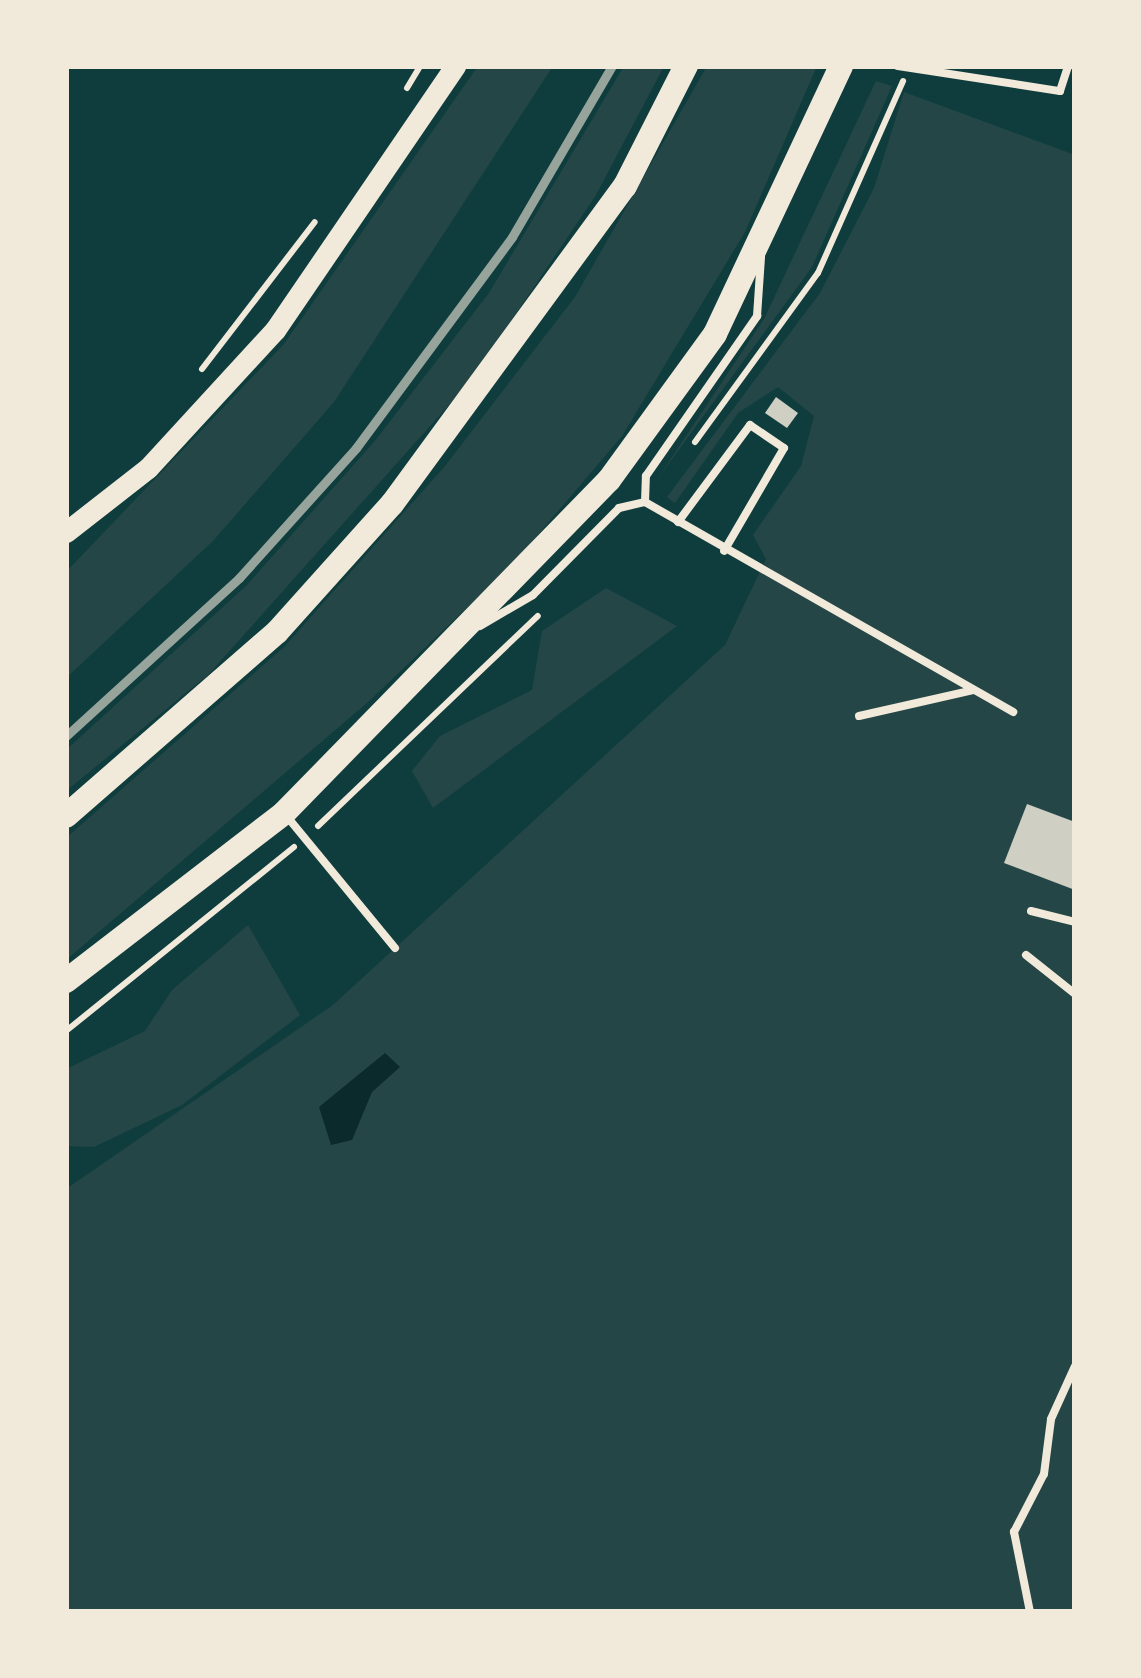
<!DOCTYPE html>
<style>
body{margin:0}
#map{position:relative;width:1141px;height:1678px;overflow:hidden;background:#0f3d3e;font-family:"Titillium Web",sans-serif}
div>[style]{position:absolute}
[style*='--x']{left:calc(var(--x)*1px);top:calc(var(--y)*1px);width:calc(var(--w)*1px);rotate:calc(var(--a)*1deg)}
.green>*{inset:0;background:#244646}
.water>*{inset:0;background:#0a2a2b}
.building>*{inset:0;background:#cfcfc3}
.path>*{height:6px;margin:-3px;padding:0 3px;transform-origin:3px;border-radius:3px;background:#f1e9da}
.service>*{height:8px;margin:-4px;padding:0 4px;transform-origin:4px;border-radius:4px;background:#f1e9da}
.tertiary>*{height:21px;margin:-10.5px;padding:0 10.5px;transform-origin:10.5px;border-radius:10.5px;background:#f1e9da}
.primary>*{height:24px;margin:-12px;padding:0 12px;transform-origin:12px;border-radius:12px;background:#f1e9da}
.rail>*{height:9px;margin:-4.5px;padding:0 4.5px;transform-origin:4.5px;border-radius:4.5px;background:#97a49c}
span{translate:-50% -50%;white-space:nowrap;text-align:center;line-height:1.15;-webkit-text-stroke:9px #f1e9da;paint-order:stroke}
.frame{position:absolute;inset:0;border:69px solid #f1e9da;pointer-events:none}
</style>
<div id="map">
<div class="green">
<i style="clip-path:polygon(478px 66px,553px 66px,334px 402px,213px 541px,66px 678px,66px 572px,284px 344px)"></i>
<i style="clip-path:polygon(624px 66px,664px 66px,596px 195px,472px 379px,208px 675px,66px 791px,66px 750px,247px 585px,374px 442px,489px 293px)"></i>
<i style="clip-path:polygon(707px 66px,817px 66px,745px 232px,622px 436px,513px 564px,367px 703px,66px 960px,66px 838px,284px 647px,445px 466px,575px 297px)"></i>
<i style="clip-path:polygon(876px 81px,892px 86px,812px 267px,656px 481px,764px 319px)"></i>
<i style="clip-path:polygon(904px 92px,1075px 155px,1075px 1612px,66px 1612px,66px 1189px,333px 1005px,725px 645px,766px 559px,753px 535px,801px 466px,814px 416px,778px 387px,738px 413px,675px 503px,667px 497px,820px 293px,874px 188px)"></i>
<i style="clip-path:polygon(606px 588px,677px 626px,433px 808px,412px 771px,440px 736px,532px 690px,542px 631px)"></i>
<i style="clip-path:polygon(248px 925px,300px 1015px,182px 1105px,94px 1147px,66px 1146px,66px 1069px,145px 1031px,172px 990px)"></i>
</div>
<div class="water">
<i style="clip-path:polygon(385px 1053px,400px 1067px,372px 1092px,352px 1140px,331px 1145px,319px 1107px)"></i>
</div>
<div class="building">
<i style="clip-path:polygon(776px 397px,798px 413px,787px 428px,765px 413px)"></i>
<i style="clip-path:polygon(1027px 804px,1075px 822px,1075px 890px,1004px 863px)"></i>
</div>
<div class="path">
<i style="--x:407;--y:88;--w:26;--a:-59"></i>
<i style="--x:202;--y:369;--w:185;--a:-52.5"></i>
<i style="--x:695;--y:442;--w:209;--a:-54"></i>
<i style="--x:818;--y:273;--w:210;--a:-66.1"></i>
<i style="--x:318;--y:826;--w:304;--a:-43.7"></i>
<i style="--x:66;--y:1031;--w:293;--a:-38.9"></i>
</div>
<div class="service">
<i style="--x:898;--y:66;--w:164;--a:8.8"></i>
<i style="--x:1060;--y:91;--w:26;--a:-72"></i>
<i style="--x:645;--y:502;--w:26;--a:-88"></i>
<i style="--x:646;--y:476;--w:195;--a:-55.2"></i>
<i style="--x:757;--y:316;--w:59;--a:-86.1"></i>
<i style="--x:678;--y:522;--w:121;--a:-53.4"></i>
<i style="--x:750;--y:425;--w:41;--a:34.1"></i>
<i style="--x:784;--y:448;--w:119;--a:120.2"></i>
<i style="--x:480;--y:626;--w:61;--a:-30.3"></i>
<i style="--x:533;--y:595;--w:122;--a:-45.3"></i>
<i style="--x:619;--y:508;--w:27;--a:-13"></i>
<i style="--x:645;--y:502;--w:424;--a:29.7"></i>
<i style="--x:859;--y:716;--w:117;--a:-12.8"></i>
<i style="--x:289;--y:819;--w:167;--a:50.6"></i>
<i style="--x:1031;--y:911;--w:45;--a:14"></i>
<i style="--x:1026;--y:955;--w:63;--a:38.5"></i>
<i style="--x:1030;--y:1612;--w:82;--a:-101.3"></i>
<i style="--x:1014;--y:1532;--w:65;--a:-62.7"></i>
<i style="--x:1044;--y:1474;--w:55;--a:-82.7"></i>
<i style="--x:1051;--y:1419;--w:58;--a:-65.6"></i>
</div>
<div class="tertiary">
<i style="--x:66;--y:532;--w:104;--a:-38"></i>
<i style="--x:148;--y:468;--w:188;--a:-47.4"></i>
<i style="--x:275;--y:330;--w:320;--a:-55.7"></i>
</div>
<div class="primary">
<i style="--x:66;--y:816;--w:280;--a:-41.1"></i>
<i style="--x:277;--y:632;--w:172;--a:-48.1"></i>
<i style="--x:392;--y:504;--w:394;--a:-53.8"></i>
<i style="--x:625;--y:186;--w:135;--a:-63.1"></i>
<i style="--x:66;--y:981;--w:275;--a:-37.6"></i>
<i style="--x:284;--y:813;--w:465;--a:-45.7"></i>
<i style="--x:609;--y:480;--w:180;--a:-54"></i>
<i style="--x:715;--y:334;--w:296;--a:-64.8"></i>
</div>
<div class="rail">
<i style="--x:66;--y:736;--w:234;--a:-42.4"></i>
<i style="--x:239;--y:578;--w:175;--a:-48"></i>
<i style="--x:356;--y:448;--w:262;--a:-53.5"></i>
<i style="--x:512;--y:237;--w:198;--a:-59.7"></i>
</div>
<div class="frame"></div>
</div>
